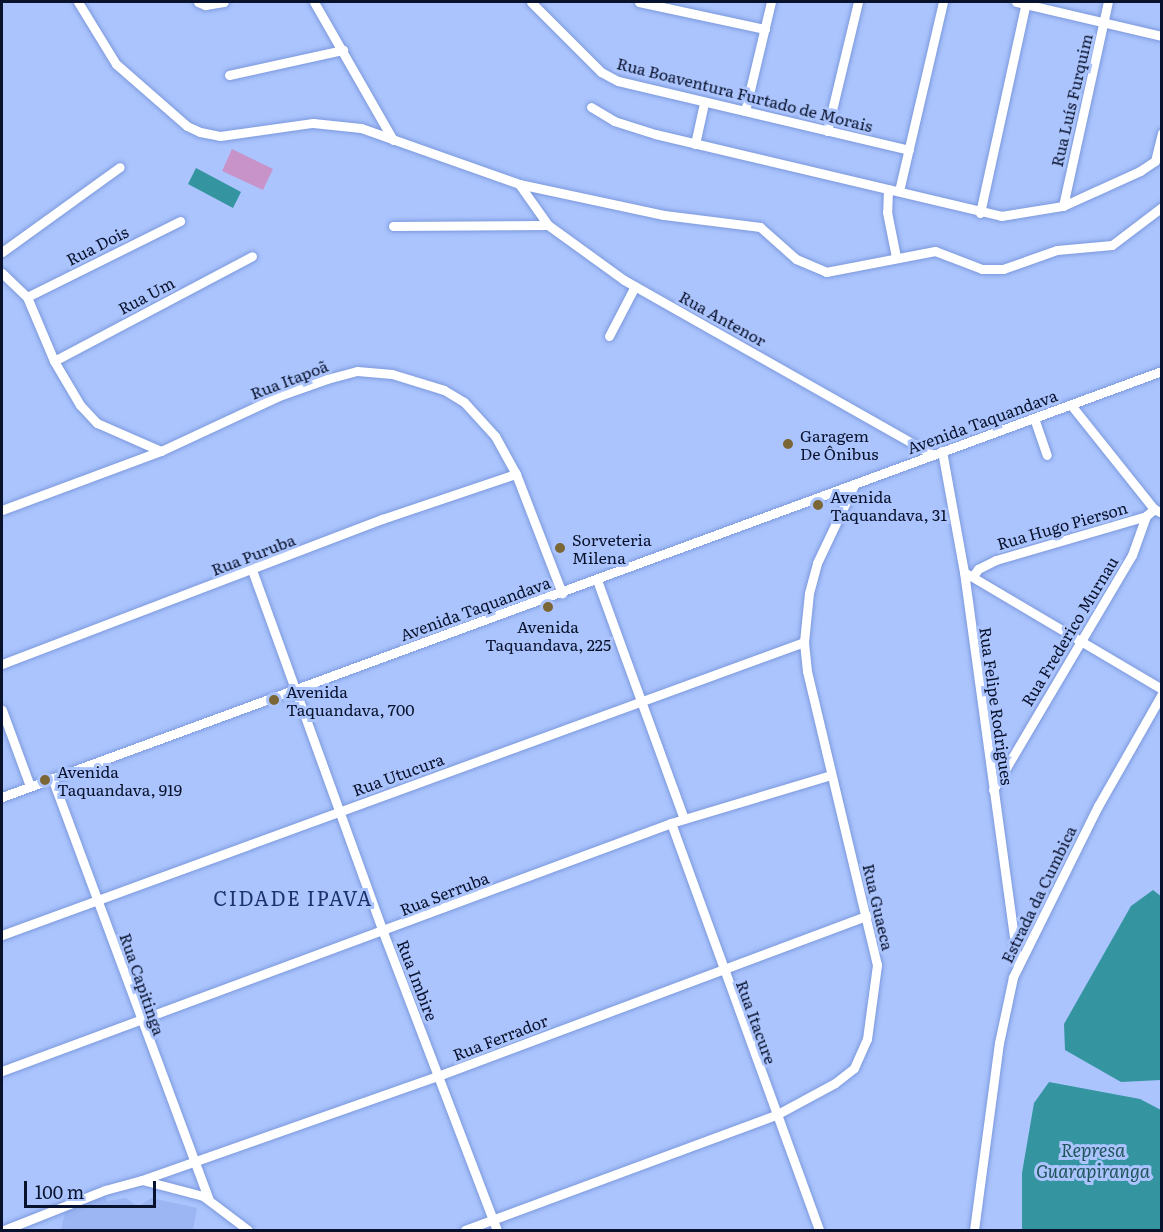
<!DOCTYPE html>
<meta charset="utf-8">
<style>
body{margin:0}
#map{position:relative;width:1163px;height:1232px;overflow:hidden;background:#abc4fd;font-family:Literata,serif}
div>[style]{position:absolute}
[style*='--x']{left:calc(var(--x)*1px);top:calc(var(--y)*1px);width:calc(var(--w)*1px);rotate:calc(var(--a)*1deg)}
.built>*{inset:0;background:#9cb6f3}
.green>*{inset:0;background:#c893c9}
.water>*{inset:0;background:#3495a0}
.roads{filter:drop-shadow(0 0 2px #7c99dd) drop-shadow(0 0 2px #7c99dd)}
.minor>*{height:9px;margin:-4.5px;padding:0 4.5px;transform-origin:4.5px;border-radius:4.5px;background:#fff}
.dots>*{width:16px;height:16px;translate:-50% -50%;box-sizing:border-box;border:3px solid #abc4fd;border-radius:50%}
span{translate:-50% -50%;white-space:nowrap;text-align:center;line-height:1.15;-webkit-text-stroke:6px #abc4fd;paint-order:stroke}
.street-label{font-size:16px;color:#09122c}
.poi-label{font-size:16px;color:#09122c}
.left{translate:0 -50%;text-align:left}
.water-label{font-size:18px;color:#20555c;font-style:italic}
.quarter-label{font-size:20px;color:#1e336e;letter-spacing:1.5px}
.frame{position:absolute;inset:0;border:3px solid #09122c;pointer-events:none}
.scale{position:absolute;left:24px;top:1181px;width:132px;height:27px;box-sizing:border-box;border:3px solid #09122c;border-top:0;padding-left:8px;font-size:18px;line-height:21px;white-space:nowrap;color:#09122c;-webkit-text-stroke:4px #abc4fd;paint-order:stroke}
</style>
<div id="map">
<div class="built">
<i style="clip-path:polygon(105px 1197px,107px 1201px,126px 1198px,138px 1207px,151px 1198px,197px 1208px,193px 1230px,61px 1230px,66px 1209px)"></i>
</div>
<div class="green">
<i style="clip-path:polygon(232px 149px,273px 169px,263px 190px,222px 171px)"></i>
</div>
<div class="water">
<i style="clip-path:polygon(196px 168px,241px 192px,233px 208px,188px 184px)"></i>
<i style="clip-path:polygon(1153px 890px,1162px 897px,1161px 1080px,1121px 1082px,1065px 1050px,1064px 1024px,1131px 906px)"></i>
<i style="clip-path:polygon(1049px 1082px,1140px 1099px,1161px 1110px,1161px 1230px,1022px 1230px,1022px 1173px,1034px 1103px)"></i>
</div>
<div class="roads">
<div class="minor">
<i style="--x:78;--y:2;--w:73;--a:58.5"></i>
<i style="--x:116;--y:64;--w:94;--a:41.1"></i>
<i style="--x:187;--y:126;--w:14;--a:25"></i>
<i style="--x:200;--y:132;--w:20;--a:11"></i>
<i style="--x:220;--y:136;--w:94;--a:-8"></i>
<i style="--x:313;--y:123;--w:48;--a:5.9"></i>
<i style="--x:361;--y:128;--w:168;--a:19.5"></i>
<i style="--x:519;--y:184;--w:148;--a:12.1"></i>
<i style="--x:664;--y:215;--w:97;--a:7.1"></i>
<i style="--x:760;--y:227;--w:48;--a:41.6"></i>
<i style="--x:796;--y:259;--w:33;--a:23"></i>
<i style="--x:826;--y:272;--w:111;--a:-10.9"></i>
<i style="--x:935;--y:251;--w:50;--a:21"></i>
<i style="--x:982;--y:269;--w:21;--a:0"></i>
<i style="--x:1003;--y:269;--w:57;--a:-19.4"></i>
<i style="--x:1057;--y:250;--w:55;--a:-5.2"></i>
<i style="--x:1112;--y:245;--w:63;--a:-37.2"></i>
<i style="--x:198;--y:2;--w:8;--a:23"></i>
<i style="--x:205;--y:5;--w:19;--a:-9"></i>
<i style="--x:314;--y:2;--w:159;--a:60.2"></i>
<i style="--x:531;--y:2;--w:99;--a:45"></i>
<i style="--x:601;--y:72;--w:19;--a:28"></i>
<i style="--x:618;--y:81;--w:299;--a:13.3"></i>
<i style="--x:639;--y:2;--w:129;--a:12.1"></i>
<i style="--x:1016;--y:2;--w:150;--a:13.1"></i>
<i style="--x:229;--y:75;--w:117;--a:-12.4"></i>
<i style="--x:591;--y:107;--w:27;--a:31"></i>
<i style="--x:614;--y:121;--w:43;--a:17.6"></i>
<i style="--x:655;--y:134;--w:356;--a:13.3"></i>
<i style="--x:1001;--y:216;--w:63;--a:-9.2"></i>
<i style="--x:1063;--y:206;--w:85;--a:-24.4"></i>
<i style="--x:1140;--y:171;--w:18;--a:-34"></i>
<i style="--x:1155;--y:161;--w:29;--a:-76"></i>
<i style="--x:745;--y:111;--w:112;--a:-76.6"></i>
<i style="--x:827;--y:131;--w:133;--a:-76.5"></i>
<i style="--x:695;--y:144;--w:42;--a:-77.6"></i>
<i style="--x:519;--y:184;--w:50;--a:54.7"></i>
<i style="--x:548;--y:225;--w:94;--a:35.9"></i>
<i style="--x:624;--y:280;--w:354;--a:29.5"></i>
<i style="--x:888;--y:189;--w:23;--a:92"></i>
<i style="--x:887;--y:212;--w:46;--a:78.7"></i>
<i style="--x:899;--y:191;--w:194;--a:-76.9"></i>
<i style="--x:1063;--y:206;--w:209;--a:-77.6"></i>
<i style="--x:980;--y:213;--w:216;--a:-77.7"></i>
<i style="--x:393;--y:226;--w:155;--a:-0.4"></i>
<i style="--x:2;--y:252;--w:145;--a:-35.8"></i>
<i style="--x:2;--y:273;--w:35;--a:44"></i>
<i style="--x:27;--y:297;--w:69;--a:67.1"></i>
<i style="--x:54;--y:361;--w:51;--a:59.4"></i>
<i style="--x:80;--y:405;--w:25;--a:47"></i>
<i style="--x:97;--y:423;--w:70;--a:23.6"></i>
<i style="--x:27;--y:297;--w:171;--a:-26.4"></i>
<i style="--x:609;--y:336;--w:56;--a:-62.5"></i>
<i style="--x:54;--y:361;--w:224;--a:-27.9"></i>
<i style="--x:1071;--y:405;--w:133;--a:51.4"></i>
<i style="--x:1034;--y:418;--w:39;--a:71"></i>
<i style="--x:942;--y:451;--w:123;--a:79.7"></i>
<i style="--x:964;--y:572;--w:398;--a:82.2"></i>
<i style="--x:2;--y:510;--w:170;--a:-20.4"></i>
<i style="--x:161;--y:451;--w:130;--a:-25"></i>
<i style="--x:279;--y:396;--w:51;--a:-19.5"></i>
<i style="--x:327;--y:379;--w:31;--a:-15"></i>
<i style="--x:357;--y:371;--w:35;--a:5"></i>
<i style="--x:392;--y:374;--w:54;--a:17.1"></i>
<i style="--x:444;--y:390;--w:23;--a:31"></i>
<i style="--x:464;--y:402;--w:46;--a:47.6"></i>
<i style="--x:495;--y:436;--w:43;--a:61.1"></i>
<i style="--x:516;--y:474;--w:128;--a:68.9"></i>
<i style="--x:252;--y:570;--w:385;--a:70.1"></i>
<i style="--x:383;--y:932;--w:319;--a:69.1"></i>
<i style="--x:964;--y:572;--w:230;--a:30.6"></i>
<i style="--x:973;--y:576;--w:9;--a:-54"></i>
<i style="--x:978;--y:569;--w:20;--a:-27"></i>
<i style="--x:996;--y:560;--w:156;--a:-16.3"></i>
<i style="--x:1146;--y:516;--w:11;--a:-41"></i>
<i style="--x:1154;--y:509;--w:9;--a:27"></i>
<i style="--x:597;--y:580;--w:254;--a:70"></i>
<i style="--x:2;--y:664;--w:407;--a:-20.9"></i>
<i style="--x:382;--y:519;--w:141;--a:-18.6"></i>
<i style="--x:2;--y:710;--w:81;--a:69.8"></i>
<i style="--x:52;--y:778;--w:448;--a:69.6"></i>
<i style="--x:993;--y:790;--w:273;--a:-59.4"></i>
<i style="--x:1132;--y:555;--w:41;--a:-70.3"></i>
<i style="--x:2;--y:797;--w:1236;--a:-20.17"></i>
<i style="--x:671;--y:823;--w:433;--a:70"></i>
<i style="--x:2;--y:935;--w:854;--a:-20.07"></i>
<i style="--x:2;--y:1071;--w:713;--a:-20.34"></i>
<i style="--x:671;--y:823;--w:167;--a:-16.7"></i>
<i style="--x:142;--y:1180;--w:314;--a:-19.4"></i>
<i style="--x:438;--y:1076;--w:458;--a:-20.5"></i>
<i style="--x:4;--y:1230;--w:109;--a:-21.6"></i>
<i style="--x:105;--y:1190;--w:38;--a:-15"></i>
<i style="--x:142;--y:1180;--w:63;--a:14.7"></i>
<i style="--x:203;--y:1196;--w:56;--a:37.1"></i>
<i style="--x:465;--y:1230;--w:329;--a:-20.3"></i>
<i style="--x:774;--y:1116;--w:69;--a:-28.4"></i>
<i style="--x:835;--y:1083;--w:24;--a:-38"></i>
<i style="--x:854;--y:1068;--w:32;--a:-66"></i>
<i style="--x:867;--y:1039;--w:75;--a:-82.3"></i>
<i style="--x:877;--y:965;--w:302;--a:-103.4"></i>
<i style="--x:807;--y:671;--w:29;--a:-96"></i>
<i style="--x:804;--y:642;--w:49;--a:-84.2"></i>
<i style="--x:809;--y:593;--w:31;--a:-75"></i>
<i style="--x:817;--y:563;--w:86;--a:-64.6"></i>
<i style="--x:974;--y:1230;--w:189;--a:-82.4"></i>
<i style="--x:999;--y:1043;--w:67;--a:-78"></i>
<i style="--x:1013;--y:977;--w:191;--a:-63.6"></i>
<i style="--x:1098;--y:806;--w:129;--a:-60.3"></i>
</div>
</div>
<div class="dots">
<i style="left:788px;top:444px;background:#7b6635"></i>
<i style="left:818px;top:505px;background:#7b6635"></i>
<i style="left:560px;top:548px;background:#7b6635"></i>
<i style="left:548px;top:607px;background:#7b6635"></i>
<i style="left:274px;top:700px;background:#7b6635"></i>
<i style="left:45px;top:780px;background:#7b6635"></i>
</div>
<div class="street-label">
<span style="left:745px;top:94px;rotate:14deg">Rua Boaventura Furtado de Morais</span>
<span style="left:1071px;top:100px;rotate:-77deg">Rua Luís Furquim</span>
<span style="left:97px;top:245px;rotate:-27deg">Rua Dois</span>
<span style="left:146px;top:295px;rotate:-28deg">Rua Um</span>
<span style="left:723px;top:318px;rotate:29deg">Rua Antenor</span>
<span style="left:289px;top:379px;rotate:-21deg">Rua Itapoã</span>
<span style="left:982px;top:421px;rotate:-20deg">Avenida Taquandava</span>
<span style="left:1062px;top:525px;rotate:-16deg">Rua Hugo Pierson</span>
<span style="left:253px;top:554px;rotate:-21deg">Rua Puruba</span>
<span style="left:475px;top:608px;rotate:-20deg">Avenida Taquandava</span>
<span style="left:1069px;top:631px;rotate:-59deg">Rua Frederico Murnau</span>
<span style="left:997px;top:706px;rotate:82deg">Rua Felipe Rodrigues</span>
<span style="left:398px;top:774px;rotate:-20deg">Rua Utucura</span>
<span style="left:444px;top:893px;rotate:-21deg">Rua Serruba</span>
<span style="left:1038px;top:894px;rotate:-64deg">Estrada da Cumbica</span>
<span style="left:879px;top:907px;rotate:77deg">Rua Guaeca</span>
<span style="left:418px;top:980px;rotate:69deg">Rua Imbire</span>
<span style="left:143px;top:984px;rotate:71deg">Rua Capitinga</span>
<span style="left:757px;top:1022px;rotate:70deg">Rua Itacure</span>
<span style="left:500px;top:1037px;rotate:-21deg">Rua Ferrador</span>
</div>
<div class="poi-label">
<span class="left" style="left:800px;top:444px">Garagem<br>De Ônibus</span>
<span class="left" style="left:830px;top:505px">Avenida<br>Taquandava, 31</span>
<span class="left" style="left:572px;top:548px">Sorveteria<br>Milena</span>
<span style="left:548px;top:635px">Avenida<br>Taquandava, 225</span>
<span class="left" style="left:286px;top:700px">Avenida<br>Taquandava, 700</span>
<span class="left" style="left:57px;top:780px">Avenida<br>Taquandava, 919</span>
</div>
<div class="water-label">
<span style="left:1093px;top:1161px">Represa<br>Guarapiranga</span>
</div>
<div class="quarter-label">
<span style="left:293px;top:897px">CIDADE IPAVA</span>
</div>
<div class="frame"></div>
<div class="scale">100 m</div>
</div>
